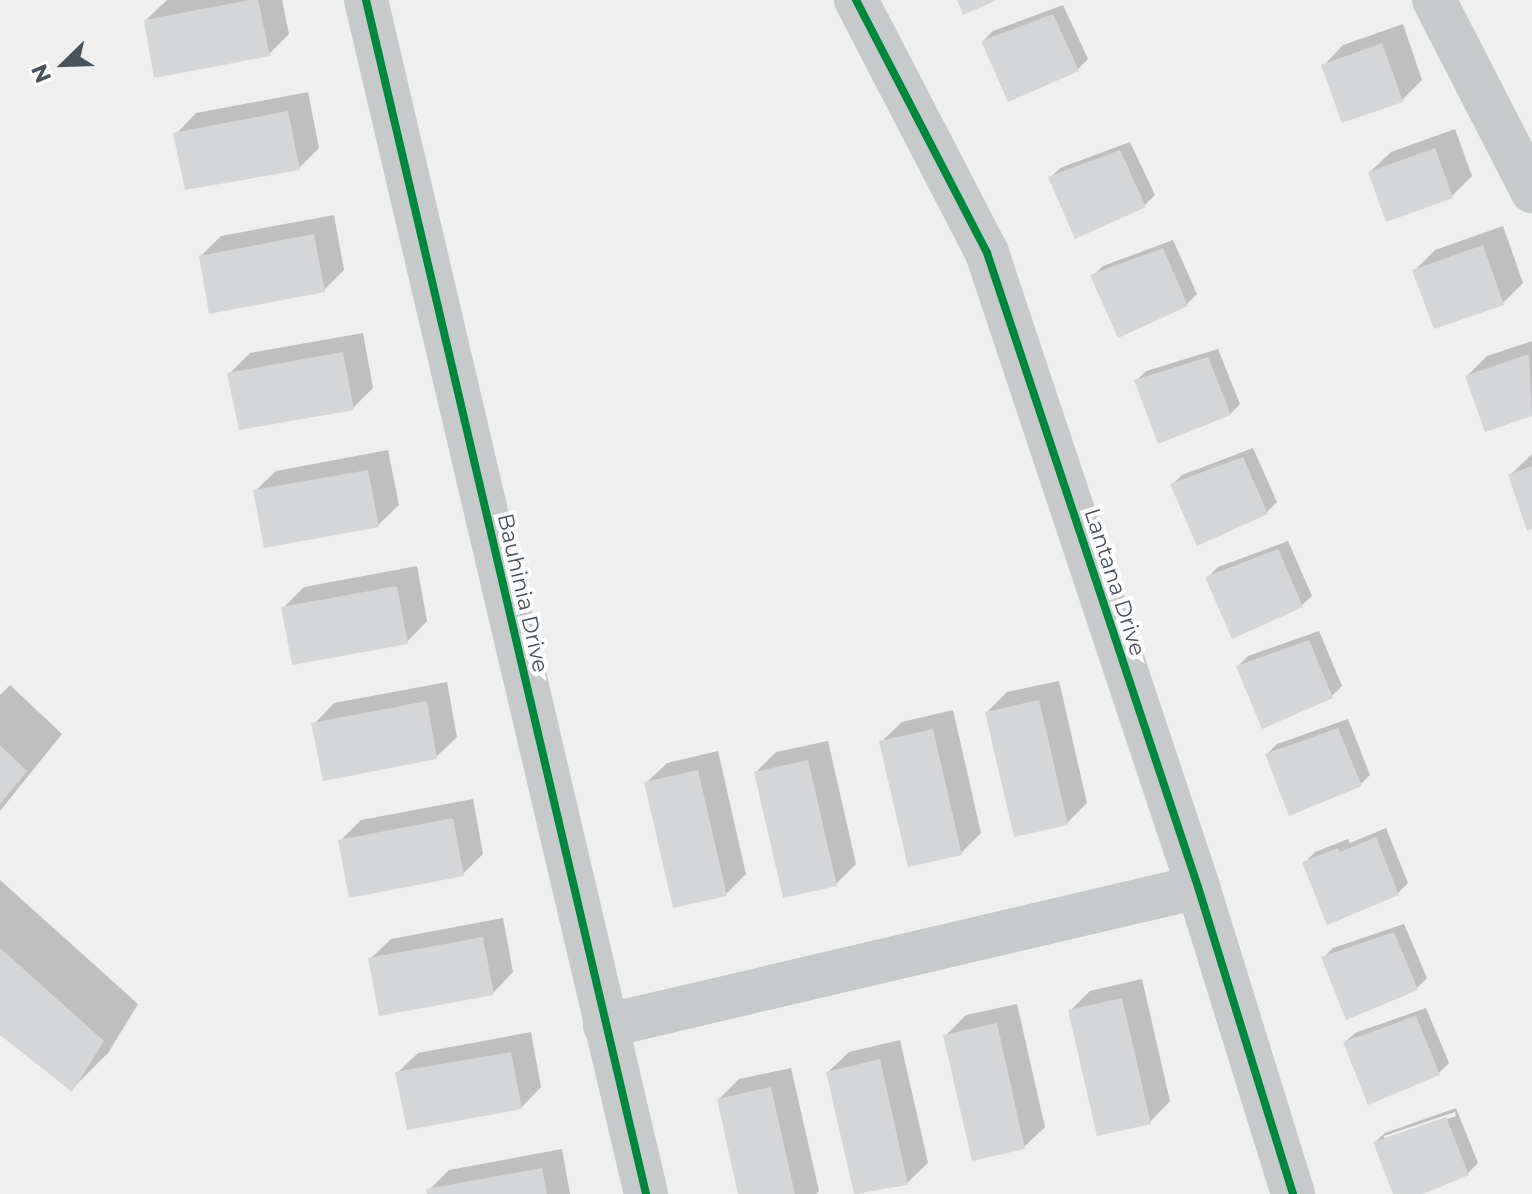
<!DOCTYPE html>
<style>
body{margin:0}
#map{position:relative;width:1532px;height:1194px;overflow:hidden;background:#efefef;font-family:Montserrat,sans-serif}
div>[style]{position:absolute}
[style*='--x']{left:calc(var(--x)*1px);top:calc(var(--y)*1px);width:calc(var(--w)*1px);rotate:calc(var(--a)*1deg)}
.shadow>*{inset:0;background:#0003}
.building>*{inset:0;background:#d5d6d8}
.street>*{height:44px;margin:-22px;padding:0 22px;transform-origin:22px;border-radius:22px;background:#c7cacb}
.cycleway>*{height:8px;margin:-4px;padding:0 4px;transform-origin:4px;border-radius:4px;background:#00873e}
span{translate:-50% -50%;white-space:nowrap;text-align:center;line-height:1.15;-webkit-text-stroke:8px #fff;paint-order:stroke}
.street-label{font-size:22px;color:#48525a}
.north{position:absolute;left:24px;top:24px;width:80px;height:80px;-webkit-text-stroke:6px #fff;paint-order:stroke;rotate:247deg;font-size:22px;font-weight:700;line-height:32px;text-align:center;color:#48525a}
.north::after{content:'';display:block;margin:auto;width:28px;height:36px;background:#48525a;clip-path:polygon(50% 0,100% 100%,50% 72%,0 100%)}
</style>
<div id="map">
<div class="shadow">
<i style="clip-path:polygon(167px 0,282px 0,289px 34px,269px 54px,146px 20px)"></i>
<i style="clip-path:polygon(1063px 5px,1088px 59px,1078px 69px,983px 41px,993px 31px)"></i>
<i style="clip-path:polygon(1403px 24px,1422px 80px,1402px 100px,1323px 66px,1343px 45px)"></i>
<i style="clip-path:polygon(308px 92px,319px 148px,299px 168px,176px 134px,196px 113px)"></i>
<i style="clip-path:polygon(1455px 129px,1472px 176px,1452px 196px,1370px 172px,1391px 152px)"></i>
<i style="clip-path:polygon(1130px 142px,1155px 195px,1145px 205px,1050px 178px,1060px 168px)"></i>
<i style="clip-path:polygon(334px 215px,344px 270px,324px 290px,201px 256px,221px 236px)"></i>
<i style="clip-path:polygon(1503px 226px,1523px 283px,1503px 303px,1415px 270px,1435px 250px)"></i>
<i style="clip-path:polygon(1173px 240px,1197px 294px,1187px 304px,1093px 276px,1103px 266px)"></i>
<i style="clip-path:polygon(363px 333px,373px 388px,353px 408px,229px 374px,250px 353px)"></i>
<i style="clip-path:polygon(1532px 341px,1532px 414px,1486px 430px,1467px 376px,1487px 356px)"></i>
<i style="clip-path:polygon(1218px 349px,1240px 404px,1230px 414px,1136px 381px,1146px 371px)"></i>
<i style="clip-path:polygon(1253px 448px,1277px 502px,1267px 512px,1172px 485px,1182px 475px)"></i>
<i style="clip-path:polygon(388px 450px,399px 505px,378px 525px,255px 491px,276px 471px)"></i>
<i style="clip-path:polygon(1532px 454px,1532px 527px,1510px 475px)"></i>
<i style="clip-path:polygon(1288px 541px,1312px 596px,1302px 605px,1208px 577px,1218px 567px)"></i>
<i style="clip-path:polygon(417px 566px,427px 621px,407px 642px,284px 607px,304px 587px)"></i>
<i style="clip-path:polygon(1319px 631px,1342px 686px,1332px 696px,1238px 666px,1248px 656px)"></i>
<i style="clip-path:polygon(1059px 681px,1087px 803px,1067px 823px,987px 712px,1007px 692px)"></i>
<i style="clip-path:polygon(447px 682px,457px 737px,436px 757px,314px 724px,334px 703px)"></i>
<i style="clip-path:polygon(10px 685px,62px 734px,0 811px,0 695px)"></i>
<i style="clip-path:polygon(953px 710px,981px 833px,961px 853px,881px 742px,902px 722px)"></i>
<i style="clip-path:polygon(1348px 719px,1370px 775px,1360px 785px,1267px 754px,1277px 744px)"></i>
<i style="clip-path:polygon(828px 741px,856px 864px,836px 884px,756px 772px,776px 752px)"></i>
<i style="clip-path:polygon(718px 751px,746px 874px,726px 894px,646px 783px,667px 763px)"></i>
<i style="clip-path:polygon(473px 799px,483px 854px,463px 874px,340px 841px,361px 820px)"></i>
<i style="clip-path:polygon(1386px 828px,1408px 883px,1398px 893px,1328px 922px,1305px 862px,1315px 852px,1348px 839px,1350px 843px)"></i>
<i style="clip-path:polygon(0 880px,138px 1004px,108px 1053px,72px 1089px,0 1033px)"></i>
<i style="clip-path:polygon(503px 918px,513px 972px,493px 993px,370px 959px,391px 939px)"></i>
<i style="clip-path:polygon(1404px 924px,1427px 978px,1417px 988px,1323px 958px,1333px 948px)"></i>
<i style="clip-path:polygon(1142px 979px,1170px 1101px,1150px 1122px,1070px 1011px,1090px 991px)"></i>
<i style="clip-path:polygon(1017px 1004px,1045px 1127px,1024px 1147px,945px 1036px,966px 1015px)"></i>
<i style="clip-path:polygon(1426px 1008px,1449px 1063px,1439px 1073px,1345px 1042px,1355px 1033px)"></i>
<i style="clip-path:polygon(531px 1032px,541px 1087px,521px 1108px,397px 1073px,418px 1053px)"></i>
<i style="clip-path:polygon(900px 1040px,928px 1163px,907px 1183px,856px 1194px,828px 1072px,849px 1052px)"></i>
<i style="clip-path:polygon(791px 1068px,819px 1191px,816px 1194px,740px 1194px,719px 1099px,739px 1079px)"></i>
<i style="clip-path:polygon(evenodd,1456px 1108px,1478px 1163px,1468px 1173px,1417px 1194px,1395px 1194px,1375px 1142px,1385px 1133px,1456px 1108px,1455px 1112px,1456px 1116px,1384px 1140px,1384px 1136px,1455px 1112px)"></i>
<i style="clip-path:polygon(562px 1149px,570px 1194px,429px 1194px,429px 1190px,449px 1170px)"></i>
</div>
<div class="building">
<i style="clip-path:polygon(250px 0,258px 0,270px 56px,154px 78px,144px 20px)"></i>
<i style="clip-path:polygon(957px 0,997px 0,963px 15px)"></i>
<i style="clip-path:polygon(1053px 14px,1079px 71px,1008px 102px,981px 41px)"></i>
<i style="clip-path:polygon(1382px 43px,1403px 102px,1342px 123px,1321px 65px)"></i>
<i style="clip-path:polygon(288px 111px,300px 170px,185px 190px,173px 133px)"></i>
<i style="clip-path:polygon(1435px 148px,1453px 198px,1386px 222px,1368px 172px)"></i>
<i style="clip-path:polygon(1120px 150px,1146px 207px,1075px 239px,1048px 177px)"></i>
<i style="clip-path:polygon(314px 234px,325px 292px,209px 314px,199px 256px)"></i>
<i style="clip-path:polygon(1483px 245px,1504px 305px,1434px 329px,1412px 270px)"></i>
<i style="clip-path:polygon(1163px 248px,1188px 306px,1118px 338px,1090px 275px)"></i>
<i style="clip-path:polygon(343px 352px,354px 410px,239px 430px,227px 373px)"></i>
<i style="clip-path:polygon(1529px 354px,1532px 416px,1485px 432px,1465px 376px)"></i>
<i style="clip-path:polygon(1208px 357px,1231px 415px,1158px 444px,1134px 380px)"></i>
<i style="clip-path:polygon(1243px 457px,1268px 514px,1197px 546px,1170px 484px)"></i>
<i style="clip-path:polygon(1532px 466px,1532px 529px,1527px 531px,1508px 475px)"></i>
<i style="clip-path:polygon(368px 470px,379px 527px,264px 548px,253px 490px)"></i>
<i style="clip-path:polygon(1278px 549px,1303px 607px,1232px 639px,1205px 577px)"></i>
<i style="clip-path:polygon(397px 586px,408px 644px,292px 665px,281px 607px)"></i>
<i style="clip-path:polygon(1309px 640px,1333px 698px,1262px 729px,1236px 666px)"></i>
<i style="clip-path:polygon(1039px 700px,1068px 825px,1014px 837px,985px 712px)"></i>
<i style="clip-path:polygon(427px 701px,437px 759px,323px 781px,311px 723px)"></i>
<i style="clip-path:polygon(1338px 728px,1362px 786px,1289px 816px,1265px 754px)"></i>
<i style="clip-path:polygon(933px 729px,962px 855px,908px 867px,879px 741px)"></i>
<i style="clip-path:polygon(0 745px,27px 771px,0 804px)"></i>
<i style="clip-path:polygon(808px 760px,837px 886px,783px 898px,754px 772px)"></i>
<i style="clip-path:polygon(698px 770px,727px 896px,673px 908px,644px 782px)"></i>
<i style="clip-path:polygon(453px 818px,464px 876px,349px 898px,338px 840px)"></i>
<i style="clip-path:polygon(1376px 837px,1399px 895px,1327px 925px,1302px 862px,1338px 848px,1340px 852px)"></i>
<i style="clip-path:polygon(1394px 932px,1418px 990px,1346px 1020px,1321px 957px)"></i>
<i style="clip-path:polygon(483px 937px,494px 995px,379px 1016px,368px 958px)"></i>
<i style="clip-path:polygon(0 948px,104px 1041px,72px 1092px,0 1035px)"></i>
<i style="clip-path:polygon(1122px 998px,1151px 1124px,1097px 1136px,1068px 1010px)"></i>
<i style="clip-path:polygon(1416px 1016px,1440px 1075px,1368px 1105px,1343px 1042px)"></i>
<i style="clip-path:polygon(997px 1023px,1025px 1149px,972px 1161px,943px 1035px)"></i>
<i style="clip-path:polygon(511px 1052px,522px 1109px,407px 1130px,395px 1072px)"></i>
<i style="clip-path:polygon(880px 1059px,908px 1185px,854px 1194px,826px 1072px)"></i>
<i style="clip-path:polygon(771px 1087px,795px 1194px,738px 1194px,717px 1099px)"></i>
<i style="clip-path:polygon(1446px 1117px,1469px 1175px,1423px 1194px,1393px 1194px,1373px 1142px)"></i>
<i style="clip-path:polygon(542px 1168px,547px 1194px,427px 1194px,426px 1189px)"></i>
</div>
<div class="street">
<i style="--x:366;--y:0;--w:1226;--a:76.8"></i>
<i style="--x:856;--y:0;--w:285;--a:62.6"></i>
<i style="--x:987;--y:253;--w:668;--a:71.59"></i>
<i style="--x:1198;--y:887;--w:321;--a:72.8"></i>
<i style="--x:1434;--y:0;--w:215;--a:62.8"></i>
<i style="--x:605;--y:1026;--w:609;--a:-13.19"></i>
</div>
<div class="cycleway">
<i style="--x:366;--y:0;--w:1226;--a:76.8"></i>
<i style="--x:856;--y:0;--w:285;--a:62.6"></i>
<i style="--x:987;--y:253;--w:668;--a:71.59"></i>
<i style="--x:1198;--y:887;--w:321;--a:72.8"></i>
</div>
<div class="street-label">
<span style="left:1115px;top:582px;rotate:72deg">Lantana Drive</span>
<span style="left:523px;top:593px;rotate:77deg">Bauhinia Drive</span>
</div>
<div class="north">N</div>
</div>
